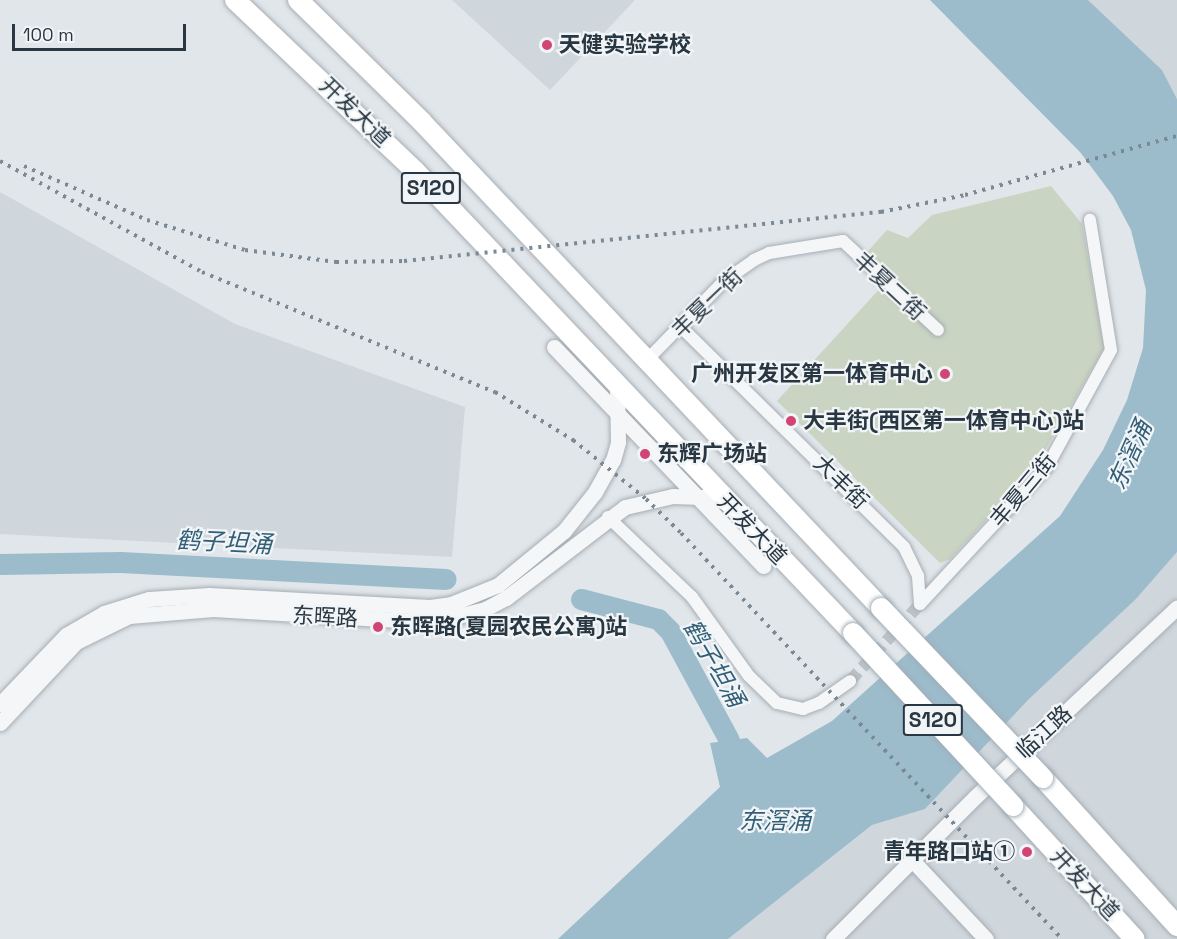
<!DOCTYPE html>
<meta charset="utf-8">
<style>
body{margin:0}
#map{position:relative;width:1177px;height:939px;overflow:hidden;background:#e1e6ea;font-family:"Space Grotesk","Noto Sans SC",sans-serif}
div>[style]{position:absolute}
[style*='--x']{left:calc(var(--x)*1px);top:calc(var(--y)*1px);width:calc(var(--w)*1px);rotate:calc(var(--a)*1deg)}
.built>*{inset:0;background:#cfd6dc}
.green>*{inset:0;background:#cad4c2}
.water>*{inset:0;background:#9cbbcb}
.river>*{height:21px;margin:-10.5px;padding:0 10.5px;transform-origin:10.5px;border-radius:10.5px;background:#9cbbcb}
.minor-tunnel>*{height:12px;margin-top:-6px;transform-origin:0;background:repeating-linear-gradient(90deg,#bcc3c8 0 12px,transparent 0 18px)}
.roads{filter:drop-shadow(0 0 2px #a6aeb4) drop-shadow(0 0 2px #a6aeb4)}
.minor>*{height:12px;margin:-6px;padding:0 6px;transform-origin:6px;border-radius:6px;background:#f4f6f8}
.tertiary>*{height:15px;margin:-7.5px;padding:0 7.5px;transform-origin:7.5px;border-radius:7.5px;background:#f4f6f8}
.primary>*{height:20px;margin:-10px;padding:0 10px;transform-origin:10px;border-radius:10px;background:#fff}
.rail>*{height:4px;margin-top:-2px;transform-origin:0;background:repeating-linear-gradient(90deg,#7a8994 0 3px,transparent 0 9px)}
.bridges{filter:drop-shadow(0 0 2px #a0adb6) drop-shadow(0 0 2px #a0adb6)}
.primary-bridge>*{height:20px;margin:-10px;padding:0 10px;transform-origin:10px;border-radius:10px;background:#fff}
.dots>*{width:16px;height:16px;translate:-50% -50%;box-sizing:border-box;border:3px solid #f1f5f7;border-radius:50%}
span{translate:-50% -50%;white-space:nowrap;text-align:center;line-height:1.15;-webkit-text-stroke:4.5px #f1f5f7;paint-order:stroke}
.shield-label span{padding:2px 4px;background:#f1f5f7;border:2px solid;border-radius:4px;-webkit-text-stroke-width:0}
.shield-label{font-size:21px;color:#293742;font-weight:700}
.poi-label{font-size:22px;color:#293742;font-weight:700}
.left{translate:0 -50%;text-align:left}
.right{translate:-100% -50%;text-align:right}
.street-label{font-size:22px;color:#293742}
.water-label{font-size:24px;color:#325e77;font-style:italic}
.scale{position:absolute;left:12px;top:24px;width:174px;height:27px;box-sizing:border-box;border:3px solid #293742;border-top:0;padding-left:8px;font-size:18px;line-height:21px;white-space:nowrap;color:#293742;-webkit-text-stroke:4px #f1f5f7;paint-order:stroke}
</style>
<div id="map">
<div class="built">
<i style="clip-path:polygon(452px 0,635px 0,550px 90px)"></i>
<i style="clip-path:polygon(1088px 0,1177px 0,1177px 99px,1162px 70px)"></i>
<i style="clip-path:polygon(0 192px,235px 324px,465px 407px,452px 557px,0 534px)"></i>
<i style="clip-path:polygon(1177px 552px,1177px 939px,728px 939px,872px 825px,925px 809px,1029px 699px,1136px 599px)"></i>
</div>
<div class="green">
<i style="clip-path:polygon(1051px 186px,1082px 224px,1104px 348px,1035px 468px,950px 559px,940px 563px,777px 401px,883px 285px,859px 261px,887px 230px,908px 238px,932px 215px)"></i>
</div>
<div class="water">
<i style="clip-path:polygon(930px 0,1088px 0,1162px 70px,1177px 99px,1177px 552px,1136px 599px,1029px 699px,925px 809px,872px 825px,728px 939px,558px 939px,720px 787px,710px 743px,747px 738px,767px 758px,832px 721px,1060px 516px,1103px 450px,1127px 400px,1143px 348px,1146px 290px,1131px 230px,1113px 196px,1080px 152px)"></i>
</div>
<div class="river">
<i style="--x:0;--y:564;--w:120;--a:-1"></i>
<i style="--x:120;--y:562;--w:326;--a:3"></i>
<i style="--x:581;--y:599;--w:80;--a:14.6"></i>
<i style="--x:658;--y:619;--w:17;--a:45"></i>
<i style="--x:670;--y:631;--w:124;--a:61.6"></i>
</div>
<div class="minor-tunnel">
<i style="--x:850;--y:681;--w:104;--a:-47.7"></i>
</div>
<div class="roads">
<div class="minor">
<i style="--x:681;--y:327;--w:313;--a:44.6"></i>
<i style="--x:904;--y:547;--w:32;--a:64"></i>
<i style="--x:918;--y:576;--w:28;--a:86"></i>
<i style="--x:647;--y:360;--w:109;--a:-45.7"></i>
<i style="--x:723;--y:282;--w:38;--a:-35"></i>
<i style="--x:754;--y:260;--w:17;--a:-25"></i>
<i style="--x:769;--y:253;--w:75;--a:-9.2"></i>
<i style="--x:843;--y:241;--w:130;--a:43.1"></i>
<i style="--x:608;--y:517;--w:116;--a:43.6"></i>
<i style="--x:692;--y:597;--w:97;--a:54.2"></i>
<i style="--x:749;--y:676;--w:39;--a:44"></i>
<i style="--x:777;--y:703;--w:27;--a:13"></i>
<i style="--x:803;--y:709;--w:17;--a:-21"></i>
<i style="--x:819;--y:703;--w:38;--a:-35"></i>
<i style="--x:920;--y:604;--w:187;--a:-47.2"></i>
<i style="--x:1047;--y:467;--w:133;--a:-61.3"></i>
<i style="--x:1111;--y:350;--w:132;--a:-99.2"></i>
</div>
<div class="tertiary">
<i style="--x:554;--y:347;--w:303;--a:46.3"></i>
<i style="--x:0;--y:704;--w:95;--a:-46.3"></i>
<i style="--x:66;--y:635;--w:44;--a:-30.1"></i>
<i style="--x:104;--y:613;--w:47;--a:-17.3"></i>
<i style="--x:149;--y:599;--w:60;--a:-3.8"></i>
<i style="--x:209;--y:595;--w:221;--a:3.1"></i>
<i style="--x:430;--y:607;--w:21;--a:-8"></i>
<i style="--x:451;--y:604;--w:51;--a:-22"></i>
<i style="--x:498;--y:585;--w:85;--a:-39.3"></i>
<i style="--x:564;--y:531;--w:50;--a:-51.5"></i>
<i style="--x:595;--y:492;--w:37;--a:-61"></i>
<i style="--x:613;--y:460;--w:19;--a:-74"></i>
<i style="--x:618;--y:442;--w:56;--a:-91"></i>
<i style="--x:0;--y:723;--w:111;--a:-46.8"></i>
<i style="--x:76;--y:642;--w:59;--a:-26.1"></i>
<i style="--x:129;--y:616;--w:84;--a:-4.8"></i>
<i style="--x:213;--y:609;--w:221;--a:3.4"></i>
<i style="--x:434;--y:622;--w:53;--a:-14.3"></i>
<i style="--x:485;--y:609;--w:24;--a:-28"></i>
<i style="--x:506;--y:598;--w:150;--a:-37.4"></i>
<i style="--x:625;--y:507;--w:49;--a:-12.9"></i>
<i style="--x:673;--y:496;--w:36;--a:2"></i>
<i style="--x:709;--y:497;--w:17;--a:17"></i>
<i style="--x:912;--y:860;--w:108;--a:46.9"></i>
<i style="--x:833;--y:939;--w:201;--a:-45"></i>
<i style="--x:975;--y:797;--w:277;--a:-43.2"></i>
</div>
<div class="primary">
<i style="--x:235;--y:0;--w:248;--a:43.5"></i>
<i style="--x:415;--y:171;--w:637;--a:46.53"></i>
<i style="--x:298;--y:0;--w:174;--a:44.5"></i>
<i style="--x:422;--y:122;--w:668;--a:46.64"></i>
<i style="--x:1043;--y:778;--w:200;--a:47.8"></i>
<i style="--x:1013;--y:806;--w:180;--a:47.5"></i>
</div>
</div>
<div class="rail">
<i style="--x:0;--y:161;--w:230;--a:28.8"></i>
<i style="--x:202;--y:272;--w:317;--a:22.3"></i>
<i style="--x:495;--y:392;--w:92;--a:31.6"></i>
<i style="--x:573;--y:440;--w:94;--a:38.9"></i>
<i style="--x:646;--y:499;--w:49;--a:44.2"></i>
<i style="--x:681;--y:533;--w:557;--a:46.82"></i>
<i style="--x:24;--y:166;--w:134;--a:23.7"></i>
<i style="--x:147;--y:220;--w:102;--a:17"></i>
<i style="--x:245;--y:250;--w:92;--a:7.5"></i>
<i style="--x:336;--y:262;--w:68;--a:-0.8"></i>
<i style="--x:404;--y:261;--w:480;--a:-5.9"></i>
<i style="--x:881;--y:212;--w:86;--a:-11.4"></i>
<i style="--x:965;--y:195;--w:220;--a:-15.6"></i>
</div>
<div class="bridges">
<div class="primary-bridge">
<i style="--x:881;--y:608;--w:235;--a:46.4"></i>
<i style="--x:853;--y:633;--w:236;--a:47.2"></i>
</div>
</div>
<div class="dots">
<i style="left:547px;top:45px;background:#d14473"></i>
<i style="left:945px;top:374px;background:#d14473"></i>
<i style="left:791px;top:421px;background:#d14473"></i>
<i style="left:645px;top:454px;background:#d14473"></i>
<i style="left:378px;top:627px;background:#d14473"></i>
<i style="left:1027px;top:852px;background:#d14473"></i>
</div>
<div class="shield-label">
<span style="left:431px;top:188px">S120</span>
<span style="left:933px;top:720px">S120</span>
</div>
<div class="poi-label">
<span class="left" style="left:559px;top:45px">天健实验学校</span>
<span class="right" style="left:933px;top:374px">广州开发区第一体育中心</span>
<span class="left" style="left:803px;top:421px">大丰街(西区第一体育中心)站</span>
<span class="left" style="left:657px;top:454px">东辉广场站</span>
<span class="left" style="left:390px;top:627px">东晖路(夏园农民公寓)站</span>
<span class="right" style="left:1015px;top:852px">青年路口站①</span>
</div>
<div class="street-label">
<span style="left:355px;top:112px;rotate:44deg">开发大道</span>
<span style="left:890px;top:286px;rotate:43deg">丰夏二街</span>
<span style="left:707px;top:303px;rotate:-44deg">丰夏一街</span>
<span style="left:841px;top:482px;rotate:44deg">大丰街</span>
<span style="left:1023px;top:490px;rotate:-50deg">丰夏三街</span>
<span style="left:752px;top:529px;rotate:46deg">开发大道</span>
<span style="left:325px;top:617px;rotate:3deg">东晖路</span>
<span style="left:1044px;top:732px;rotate:-43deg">临江路</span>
<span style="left:1085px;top:884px;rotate:47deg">开发大道</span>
</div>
<div class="water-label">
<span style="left:1130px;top:455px;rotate:-66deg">东滘涌</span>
<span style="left:224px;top:542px;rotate:3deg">鹤子坦涌</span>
<span style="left:714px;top:663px;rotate:60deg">鹤子坦涌</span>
<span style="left:775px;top:821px">东滘涌</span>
</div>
<div class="scale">100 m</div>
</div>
